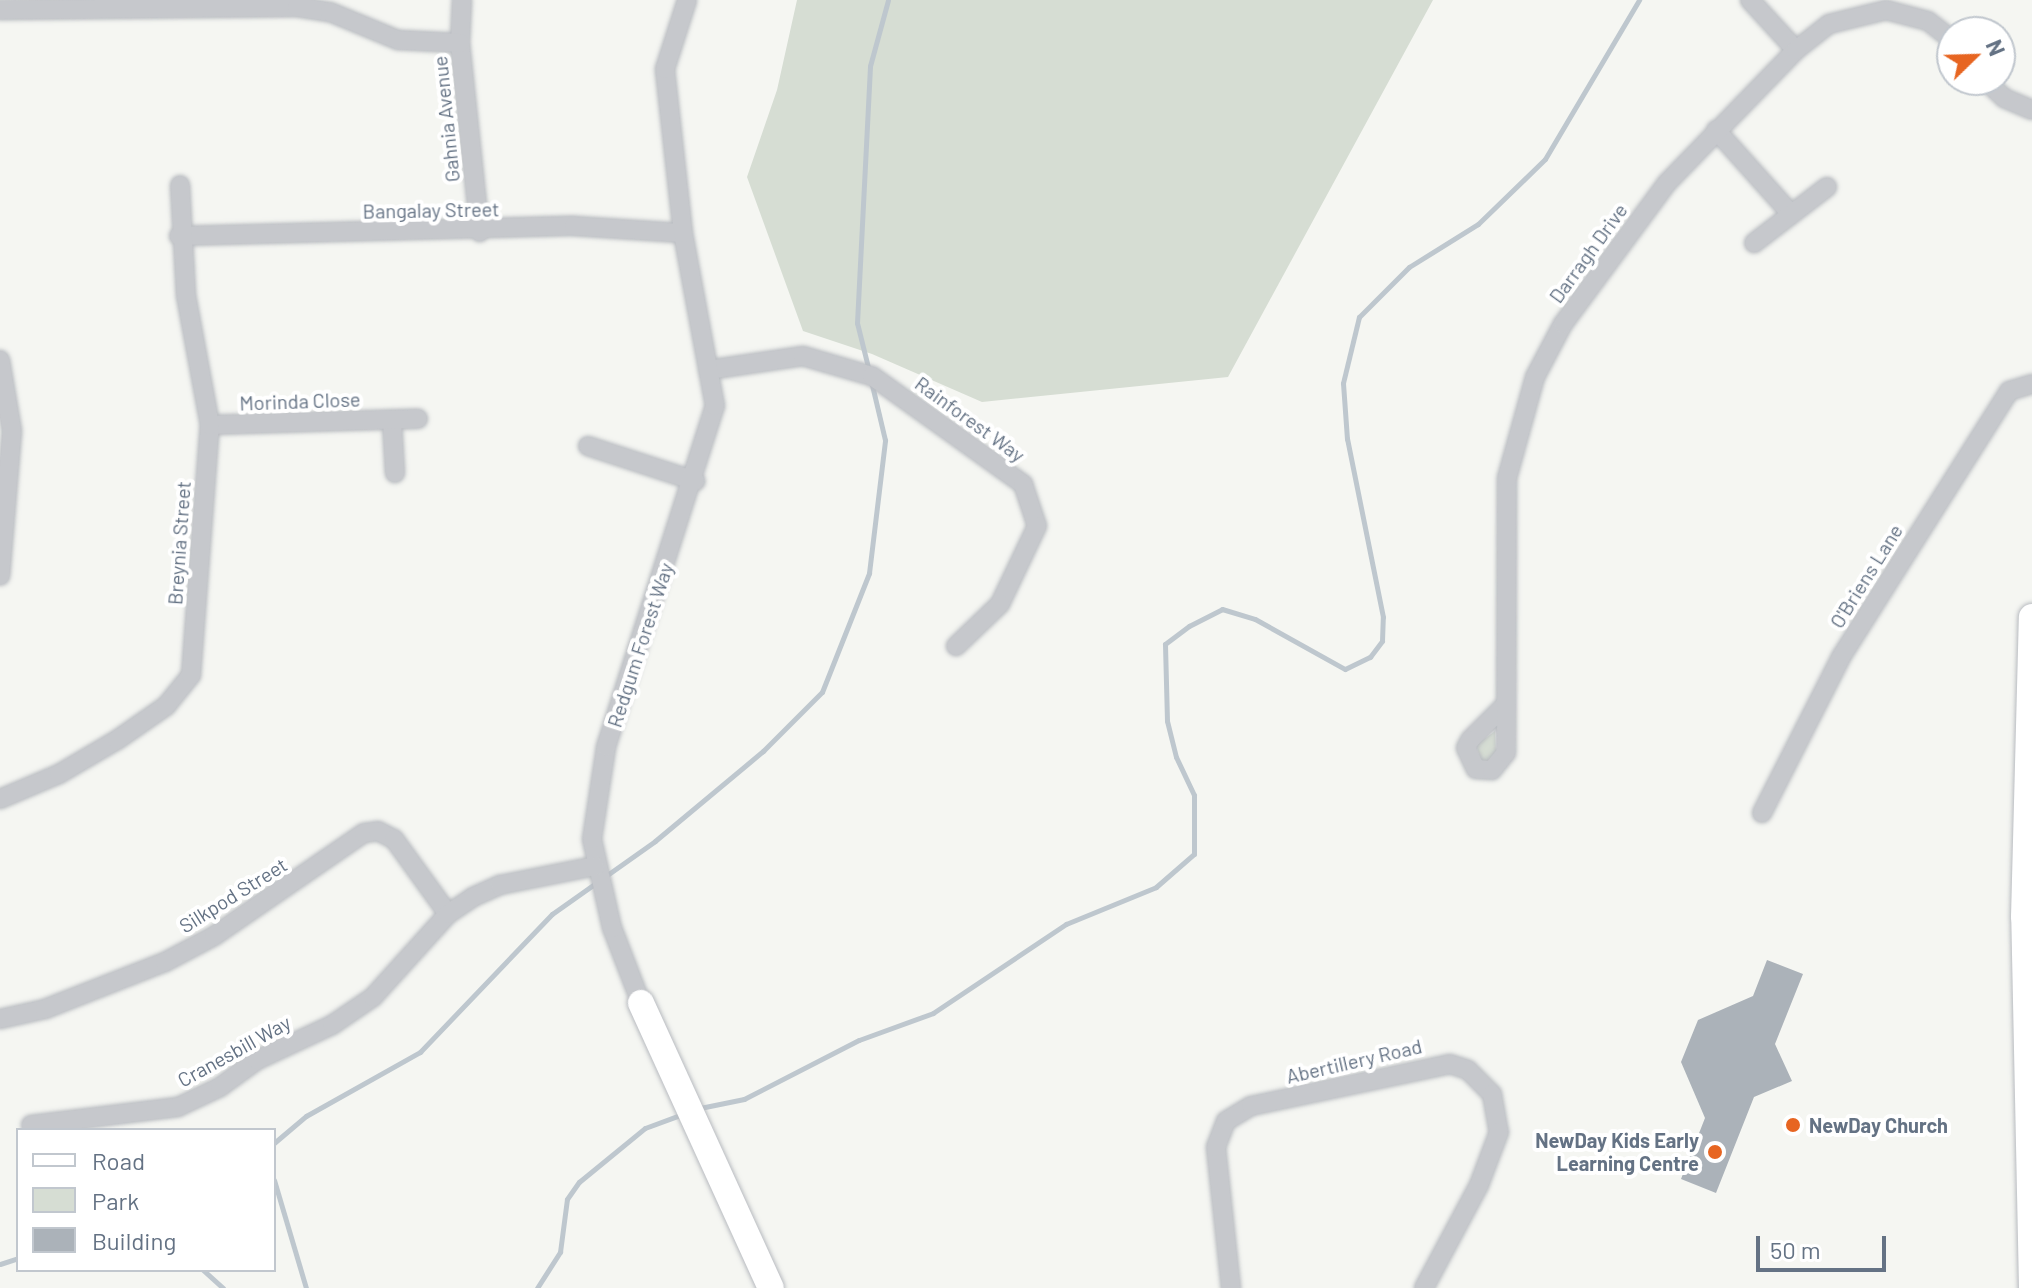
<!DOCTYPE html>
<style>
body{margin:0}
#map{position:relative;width:2032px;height:1288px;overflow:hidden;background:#f5f6f2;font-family:Barlow,sans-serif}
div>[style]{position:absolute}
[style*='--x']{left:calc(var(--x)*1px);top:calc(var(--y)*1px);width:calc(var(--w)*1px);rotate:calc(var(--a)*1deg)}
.green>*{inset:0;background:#d6ddd3}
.stream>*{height:5px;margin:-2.5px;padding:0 2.5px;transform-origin:2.5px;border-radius:2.5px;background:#bec7ce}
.building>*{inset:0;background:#abb2b9}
.roads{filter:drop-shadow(0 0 2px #b8bbc0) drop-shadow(0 0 2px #b8bbc0)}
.street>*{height:18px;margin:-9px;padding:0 9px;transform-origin:9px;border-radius:9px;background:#c6c8cc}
.secondary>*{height:26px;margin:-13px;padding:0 13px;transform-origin:13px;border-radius:13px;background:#fff}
.dots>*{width:22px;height:22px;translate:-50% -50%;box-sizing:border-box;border:4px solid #fff;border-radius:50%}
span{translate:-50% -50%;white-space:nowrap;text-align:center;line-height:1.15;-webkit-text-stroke:8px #fff;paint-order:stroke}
.street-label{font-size:20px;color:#647284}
.poi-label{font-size:20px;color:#647284;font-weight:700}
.left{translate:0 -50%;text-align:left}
.right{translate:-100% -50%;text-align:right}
.legend{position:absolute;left:16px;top:1128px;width:260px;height:144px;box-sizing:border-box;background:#fff;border:2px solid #c1c7ce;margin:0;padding:10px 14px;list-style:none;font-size:24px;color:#647284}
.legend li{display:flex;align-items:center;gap:16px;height:40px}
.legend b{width:40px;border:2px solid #c1c7ce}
.north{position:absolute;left:1936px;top:16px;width:80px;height:80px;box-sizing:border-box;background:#fff;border:2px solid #c1c7ce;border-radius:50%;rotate:67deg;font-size:22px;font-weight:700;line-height:32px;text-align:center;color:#647284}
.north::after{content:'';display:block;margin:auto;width:28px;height:36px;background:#e76521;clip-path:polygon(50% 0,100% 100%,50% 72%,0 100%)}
.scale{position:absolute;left:1756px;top:1236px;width:130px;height:36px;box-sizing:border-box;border:4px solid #647284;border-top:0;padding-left:10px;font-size:24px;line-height:28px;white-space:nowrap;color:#647284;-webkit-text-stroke:6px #fff;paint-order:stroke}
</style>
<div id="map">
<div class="green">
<i style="clip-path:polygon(797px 0,1433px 0,1228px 377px,982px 402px,872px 354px,803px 331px,747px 177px,777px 90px)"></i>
<i style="clip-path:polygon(1495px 731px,1496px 752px,1492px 761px,1482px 763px,1476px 745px)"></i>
</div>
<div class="stream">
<i style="--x:869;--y:371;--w:49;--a:-104"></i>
<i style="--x:857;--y:323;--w:257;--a:-87.1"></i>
<i style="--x:870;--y:66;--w:68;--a:-74.7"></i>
<i style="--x:700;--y:1108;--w:45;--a:-11.6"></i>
<i style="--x:744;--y:1099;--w:129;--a:-27.2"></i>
<i style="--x:859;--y:1040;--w:79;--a:-20"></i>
<i style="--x:933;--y:1013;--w:160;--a:-33.8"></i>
<i style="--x:1066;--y:924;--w:97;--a:-22.3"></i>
<i style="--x:1156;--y:887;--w:50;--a:-41"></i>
<i style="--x:1194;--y:854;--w:59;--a:-90"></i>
<i style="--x:1194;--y:795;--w:42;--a:-115.3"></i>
<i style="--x:1176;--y:757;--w:37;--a:-104"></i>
<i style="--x:1167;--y:721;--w:77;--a:-91.5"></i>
<i style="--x:1165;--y:644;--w:30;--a:-37"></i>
<i style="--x:1189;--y:626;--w:37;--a:-27"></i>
<i style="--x:1222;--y:609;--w:34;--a:17"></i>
<i style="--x:1255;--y:619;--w:103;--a:29.1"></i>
<i style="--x:1345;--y:669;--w:28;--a:-26"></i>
<i style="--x:1370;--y:657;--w:20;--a:-53"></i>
<i style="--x:1382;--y:641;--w:24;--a:-88"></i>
<i style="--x:1383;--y:617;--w:182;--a:-101.4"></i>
<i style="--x:1347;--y:439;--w:56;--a:-94.1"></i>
<i style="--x:1343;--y:383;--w:68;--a:-76.4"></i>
<i style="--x:1359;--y:317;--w:71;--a:-45"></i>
<i style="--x:1409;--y:267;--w:81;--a:-31.9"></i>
<i style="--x:1478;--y:224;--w:93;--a:-44.1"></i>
<i style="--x:1545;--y:159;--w:185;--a:-59.4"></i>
<i style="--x:274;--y:1143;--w:42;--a:-40.2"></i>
<i style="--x:306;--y:1116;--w:131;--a:-29.3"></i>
<i style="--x:420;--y:1052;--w:191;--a:-46.3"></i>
<i style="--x:552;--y:914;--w:126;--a:-35.3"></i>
<i style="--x:655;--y:841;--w:141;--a:-39.8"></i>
<i style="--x:763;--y:751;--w:83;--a:-45"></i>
<i style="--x:822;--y:692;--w:128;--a:-68.4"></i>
<i style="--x:869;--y:573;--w:134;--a:-83.1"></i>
<i style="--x:885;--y:440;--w:61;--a:-103.3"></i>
<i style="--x:274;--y:1180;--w:113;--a:73.5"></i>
<i style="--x:0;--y:1264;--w:19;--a:-18"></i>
<i style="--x:203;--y:1270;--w:27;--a:42"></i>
<i style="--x:537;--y:1288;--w:43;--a:-57.4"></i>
<i style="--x:560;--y:1252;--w:53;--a:-82.5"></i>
<i style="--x:567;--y:1199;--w:21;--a:-55"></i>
<i style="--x:579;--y:1182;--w:85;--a:-39.3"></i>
<i style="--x:645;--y:1128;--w:40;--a:-20.2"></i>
</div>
<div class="building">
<i style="clip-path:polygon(1767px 960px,1803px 974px,1775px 1044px,1792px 1081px,1754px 1097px,1716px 1193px,1681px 1179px,1705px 1118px,1681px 1062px,1698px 1020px,1753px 996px)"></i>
</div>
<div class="roads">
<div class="street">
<i style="--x:462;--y:0;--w:43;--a:92.7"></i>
<i style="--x:460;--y:43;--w:190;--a:84"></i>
<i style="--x:1750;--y:0;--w:68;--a:47.4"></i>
<i style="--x:0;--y:10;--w:297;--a:-0.6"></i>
<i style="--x:297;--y:7;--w:33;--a:9"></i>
<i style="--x:330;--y:12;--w:74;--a:22.4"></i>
<i style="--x:398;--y:40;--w:62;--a:2.8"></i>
<i style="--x:1985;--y:80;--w:26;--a:43"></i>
<i style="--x:2004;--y:98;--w:30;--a:23"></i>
<i style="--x:1716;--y:130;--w:113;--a:48.2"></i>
<i style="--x:179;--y:236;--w:395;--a:-1.5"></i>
<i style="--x:574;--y:226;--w:109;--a:3.7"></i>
<i style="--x:1754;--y:243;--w:92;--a:-37.5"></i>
<i style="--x:0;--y:360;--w:72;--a:80.4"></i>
<i style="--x:12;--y:431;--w:145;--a:94.7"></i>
<i style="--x:708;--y:370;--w:96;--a:-8.4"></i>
<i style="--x:803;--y:356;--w:72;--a:16.2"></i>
<i style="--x:872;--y:376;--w:186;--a:35.6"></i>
<i style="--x:1023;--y:484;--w:44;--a:71.6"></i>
<i style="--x:1037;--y:526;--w:86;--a:115.4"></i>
<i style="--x:1000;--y:604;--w:61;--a:136.3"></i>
<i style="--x:392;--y:421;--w:52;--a:86.7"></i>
<i style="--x:210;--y:425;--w:208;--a:-1.7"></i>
<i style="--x:588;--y:446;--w:113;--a:18.1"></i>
<i style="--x:1505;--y:705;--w:49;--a:135"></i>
<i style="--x:1470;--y:740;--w:9;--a:117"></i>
<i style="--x:1466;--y:748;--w:23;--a:65"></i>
<i style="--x:1476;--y:769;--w:16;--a:4"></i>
<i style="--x:1492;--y:770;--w:22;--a:-51"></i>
<i style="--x:1506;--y:753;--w:275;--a:-89.8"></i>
<i style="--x:1507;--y:478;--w:105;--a:-74.5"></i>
<i style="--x:1535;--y:377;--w:60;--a:-62.2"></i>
<i style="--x:1563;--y:324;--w:175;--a:-53.6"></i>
<i style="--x:1667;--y:183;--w:185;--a:-45.9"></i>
<i style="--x:1796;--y:50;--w:42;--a:-38.2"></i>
<i style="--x:1829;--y:24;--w:59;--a:-13.8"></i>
<i style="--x:1886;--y:10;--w:43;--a:14.7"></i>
<i style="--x:1928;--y:21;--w:31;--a:38"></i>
<i style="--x:0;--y:799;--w:64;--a:-23"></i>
<i style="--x:59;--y:774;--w:67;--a:-30.4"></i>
<i style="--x:117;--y:740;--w:60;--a:-34.8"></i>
<i style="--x:166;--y:706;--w:40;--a:-51"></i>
<i style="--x:191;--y:675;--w:251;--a:-85.7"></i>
<i style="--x:210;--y:425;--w:132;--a:-100.5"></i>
<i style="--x:186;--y:295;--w:110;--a:-93.1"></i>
<i style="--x:1762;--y:813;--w:175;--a:-63.1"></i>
<i style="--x:1841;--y:657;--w:315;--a:-57.7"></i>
<i style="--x:2009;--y:391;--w:24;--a:-17"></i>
<i style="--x:641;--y:1003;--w:80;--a:-111.1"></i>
<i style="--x:612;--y:928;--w:91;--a:-102.7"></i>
<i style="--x:592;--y:839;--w:93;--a:-81.3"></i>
<i style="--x:606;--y:747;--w:358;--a:-72.3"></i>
<i style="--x:715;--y:406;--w:176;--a:-100.5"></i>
<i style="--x:683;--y:233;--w:165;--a:-96.3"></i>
<i style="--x:665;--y:69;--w:72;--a:-72.3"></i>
<i style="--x:0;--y:1019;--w:46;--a:-12.5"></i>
<i style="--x:45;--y:1009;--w:129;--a:-21.4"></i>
<i style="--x:165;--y:962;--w:55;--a:-28"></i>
<i style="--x:214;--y:936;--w:182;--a:-34.5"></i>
<i style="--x:364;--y:833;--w:14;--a:-8"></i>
<i style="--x:378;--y:831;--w:18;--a:27"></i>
<i style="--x:394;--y:839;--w:92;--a:54.2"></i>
<i style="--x:31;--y:1125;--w:148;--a:-7"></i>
<i style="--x:178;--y:1107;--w:47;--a:-25.5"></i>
<i style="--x:220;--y:1087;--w:46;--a:-36.1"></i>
<i style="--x:257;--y:1060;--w:83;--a:-25"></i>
<i style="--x:332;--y:1025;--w:50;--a:-34.3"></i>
<i style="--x:373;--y:997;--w:112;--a:-47.9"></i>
<i style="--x:448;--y:914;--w:30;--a:-34"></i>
<i style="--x:473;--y:897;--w:30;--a:-24"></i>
<i style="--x:500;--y:885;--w:97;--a:-11.3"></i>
<i style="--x:1231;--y:1288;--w:142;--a:-96.1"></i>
<i style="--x:1216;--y:1147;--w:28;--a:-69"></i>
<i style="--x:1226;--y:1121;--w:29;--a:-31"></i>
<i style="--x:1251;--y:1106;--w:203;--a:-11.9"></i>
<i style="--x:1450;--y:1064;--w:19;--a:18"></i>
<i style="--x:1468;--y:1070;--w:34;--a:45"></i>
<i style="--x:1492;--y:1094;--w:39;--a:80"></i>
<i style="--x:1499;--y:1132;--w:57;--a:110.7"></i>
<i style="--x:1479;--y:1185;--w:117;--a:118.1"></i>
</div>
<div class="secondary">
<i style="--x:641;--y:1003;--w:313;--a:65.5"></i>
<i style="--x:2032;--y:1288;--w:371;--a:-91.2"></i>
<i style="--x:2024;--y:917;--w:300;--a:-88.5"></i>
</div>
</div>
<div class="dots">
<i style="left:1793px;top:1125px;background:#e76521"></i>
<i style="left:1715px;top:1152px;background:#e76521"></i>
</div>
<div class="street-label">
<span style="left:446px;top:119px;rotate:-96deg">Gahnia Avenue</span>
<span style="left:431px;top:210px;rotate:-1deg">Bangalay Street</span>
<span style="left:1588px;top:253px;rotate:-54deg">Darragh Drive</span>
<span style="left:300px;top:401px;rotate:-2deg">Morinda Close</span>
<span style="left:970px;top:419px;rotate:36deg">Rainforest Way</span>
<span style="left:179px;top:543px;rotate:-86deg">Breynia Street</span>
<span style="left:1866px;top:576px;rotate:-58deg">O'Briens Lane</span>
<span style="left:640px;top:645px;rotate:-72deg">Redgum Forest Way</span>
<span style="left:233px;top:895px;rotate:-32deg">Silkpod Street</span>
<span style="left:234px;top:1051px;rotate:-29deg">Cranesbill Way</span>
<span style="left:1354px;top:1061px;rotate:-13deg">Abertillery Road</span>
</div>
<div class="poi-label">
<span class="left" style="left:1809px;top:1125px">NewDay Church</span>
<span class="right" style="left:1699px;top:1152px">NewDay Kids Early<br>Learning Centre</span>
</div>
<ul class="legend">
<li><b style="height:10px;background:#fff"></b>Road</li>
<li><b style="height:22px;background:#d6ddd3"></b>Park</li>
<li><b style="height:22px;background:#abb2b9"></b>Building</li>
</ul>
<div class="north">N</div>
<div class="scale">50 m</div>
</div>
